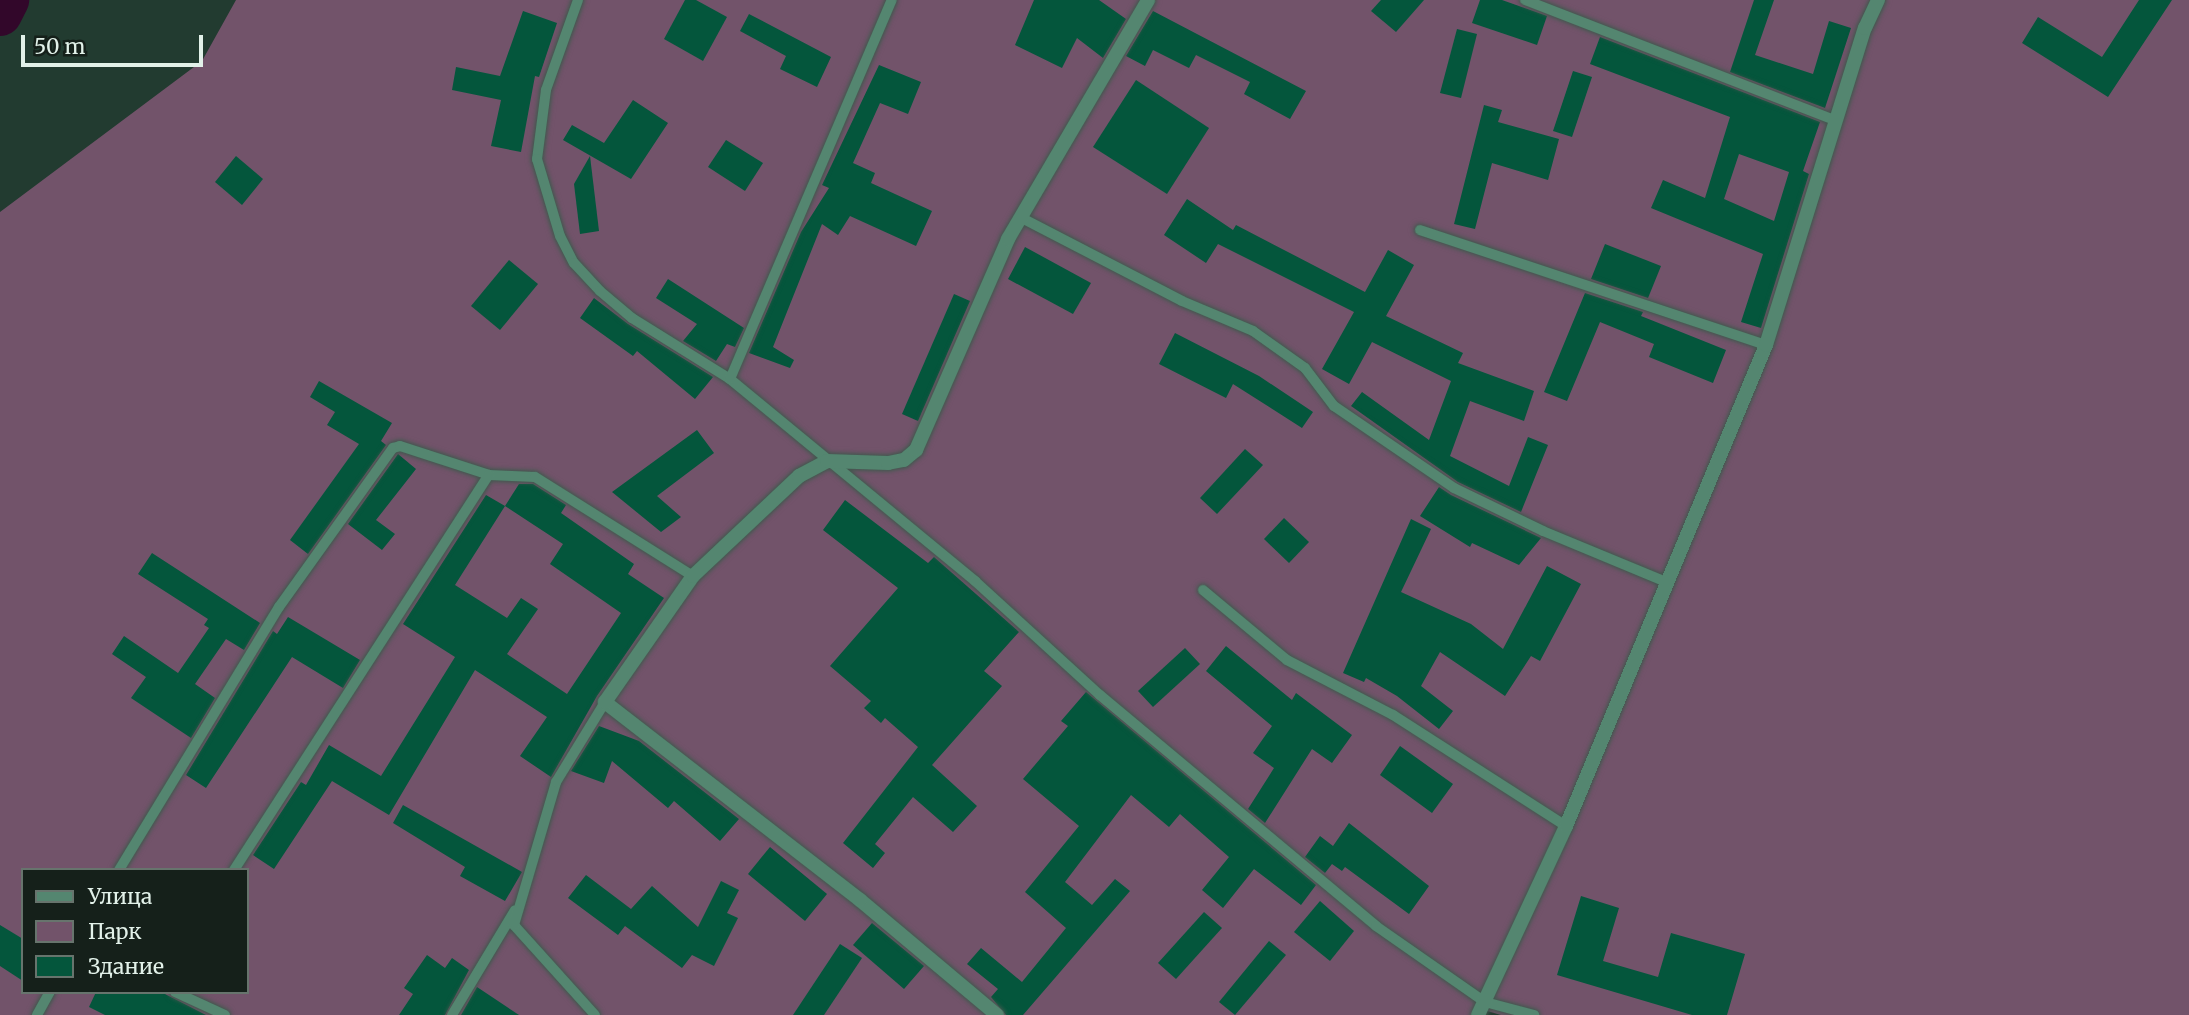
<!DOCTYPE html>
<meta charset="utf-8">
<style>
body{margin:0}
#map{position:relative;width:2189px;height:1015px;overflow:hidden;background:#223b30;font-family:Merriweather,serif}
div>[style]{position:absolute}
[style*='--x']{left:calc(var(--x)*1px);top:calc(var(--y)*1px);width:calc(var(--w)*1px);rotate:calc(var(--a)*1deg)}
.green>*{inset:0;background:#72536a}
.river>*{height:44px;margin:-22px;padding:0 22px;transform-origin:22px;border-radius:22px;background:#32072a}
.building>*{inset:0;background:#04563c}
.roads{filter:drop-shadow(0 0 2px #41584e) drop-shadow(0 0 2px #41584e)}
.service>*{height:10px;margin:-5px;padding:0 5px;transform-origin:5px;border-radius:5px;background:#548670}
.minor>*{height:14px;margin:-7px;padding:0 7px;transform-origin:7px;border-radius:7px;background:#548670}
.tertiary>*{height:14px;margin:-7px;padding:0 7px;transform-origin:7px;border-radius:7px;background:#548670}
span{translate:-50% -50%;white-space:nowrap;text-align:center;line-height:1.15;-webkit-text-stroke:6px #15201a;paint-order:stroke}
.legend{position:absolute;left:21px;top:868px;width:228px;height:126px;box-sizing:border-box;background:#15201a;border:2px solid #67746d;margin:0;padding:9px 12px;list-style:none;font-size:21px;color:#e2f1e9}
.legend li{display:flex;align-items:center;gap:14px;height:35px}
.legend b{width:35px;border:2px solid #67746d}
.scale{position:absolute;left:21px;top:35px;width:182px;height:32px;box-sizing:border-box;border:4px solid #e2f1e9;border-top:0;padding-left:9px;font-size:21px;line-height:24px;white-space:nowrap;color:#e2f1e9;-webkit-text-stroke:5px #15201a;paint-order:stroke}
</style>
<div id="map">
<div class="green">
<i style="clip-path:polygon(evenodd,236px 0,1882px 0,1865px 34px,1815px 212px,1867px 34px,1884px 0,2189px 0,2189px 1015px,1501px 1015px,1484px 1010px,1481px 1015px,0 1015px,0 212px,202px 61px,236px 0,23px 870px,247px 870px,247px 992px,23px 992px,23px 870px)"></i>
</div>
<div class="river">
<i style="--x:0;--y:14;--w:16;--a:-63"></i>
</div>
<div class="building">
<i style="clip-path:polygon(685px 0,696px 0,727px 17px,703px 61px,664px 39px)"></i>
<i style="clip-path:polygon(1034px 0,1099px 0,1126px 19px,1103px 58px,1077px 38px,1062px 68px,1015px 45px)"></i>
<i style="clip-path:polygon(1381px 0,1424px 0,1396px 32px,1371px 11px)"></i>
<i style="clip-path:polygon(1480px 0,1502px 0,1547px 16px,1537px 45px,1472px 23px)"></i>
<i style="clip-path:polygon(1754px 0,1774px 0,1755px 55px,1813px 74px,1829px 21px,1851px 28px,1825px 108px,1730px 72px)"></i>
<i style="clip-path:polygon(2139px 0,2172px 0,2108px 97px,2022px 43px,2038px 17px,2102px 57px)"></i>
<i style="clip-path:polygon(523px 11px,557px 23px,539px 77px,535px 76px,521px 152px,491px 146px,501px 100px,452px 90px,456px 67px,500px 76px)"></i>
<i style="clip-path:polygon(1153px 11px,1306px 91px,1290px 119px,1244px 94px,1250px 82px,1196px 55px,1189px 68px,1153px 50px,1145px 66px,1126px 56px)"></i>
<i style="clip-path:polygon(749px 14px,831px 57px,817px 87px,780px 69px,786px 56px,740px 31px)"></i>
<i style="clip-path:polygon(1457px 29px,1477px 34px,1461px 98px,1440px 93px)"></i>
<i style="clip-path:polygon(evenodd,1600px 37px,1820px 122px,1803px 171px,1809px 174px,1761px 328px,1741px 322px,1763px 254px,1651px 208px,1663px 180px,1705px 198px,1730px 117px,1590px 64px,1600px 37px,1739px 154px,1789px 172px,1774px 221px,1724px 199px,1739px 154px)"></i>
<i style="clip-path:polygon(879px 65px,921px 82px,908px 114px,880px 103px,853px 163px,875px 173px,871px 183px,932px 211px,916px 246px,850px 216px,838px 235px,822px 224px,773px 347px,794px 360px,790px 368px,749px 353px,801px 232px,829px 188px,822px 185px)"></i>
<i style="clip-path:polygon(1573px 71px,1592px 77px,1572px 137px,1553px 131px)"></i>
<i style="clip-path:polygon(1136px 80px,1209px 128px,1167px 194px,1093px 147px)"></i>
<i style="clip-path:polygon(633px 100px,668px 123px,631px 179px,563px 140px,572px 125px,604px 143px)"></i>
<i style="clip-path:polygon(1484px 105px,1502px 110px,1498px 122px,1559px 139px,1548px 180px,1492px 163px,1475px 229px,1454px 224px)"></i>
<i style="clip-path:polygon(726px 140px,763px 163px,745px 191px,708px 167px)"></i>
<i style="clip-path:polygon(236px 156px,263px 179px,242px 205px,215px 182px)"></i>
<i style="clip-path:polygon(590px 156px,599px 231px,580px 234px,574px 184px)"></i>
<i style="clip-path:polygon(1187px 199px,1233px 230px,1236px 225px,1365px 292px,1388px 250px,1414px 265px,1386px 316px,1463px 353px,1458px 363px,1534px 391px,1524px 421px,1470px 401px,1450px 456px,1509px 486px,1528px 437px,1548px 445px,1521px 512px,1458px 482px,1351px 406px,1362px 392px,1429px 440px,1451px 381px,1372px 342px,1349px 384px,1322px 369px,1354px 312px,1218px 244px,1206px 263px,1164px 235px)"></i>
<i style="clip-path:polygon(1605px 244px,1661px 266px,1648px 298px,1591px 279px)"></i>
<i style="clip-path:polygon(1025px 247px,1091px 283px,1073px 314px,1008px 279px)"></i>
<i style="clip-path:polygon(509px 260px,538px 284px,500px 330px,471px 306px)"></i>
<i style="clip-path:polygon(668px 279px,744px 328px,735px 347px,727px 344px,716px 361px,683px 341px,697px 324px,656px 298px)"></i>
<i style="clip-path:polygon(1585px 293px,1643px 312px,1641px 316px,1726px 350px,1713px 383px,1649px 357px,1654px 344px,1600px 322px,1567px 401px,1544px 392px)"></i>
<i style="clip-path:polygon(954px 294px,970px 301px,918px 421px,902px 414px)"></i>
<i style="clip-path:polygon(594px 298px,628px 324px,713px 377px,695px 399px,637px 351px,633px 356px,580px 318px)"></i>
<i style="clip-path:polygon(1175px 333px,1259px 376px,1313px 412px,1302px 428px,1233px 384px,1226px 398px,1159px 364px)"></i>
<i style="clip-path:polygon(319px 381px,392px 423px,381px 441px,386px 445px,308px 554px,290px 540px,359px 444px,327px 425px,335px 412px,310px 397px)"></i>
<i style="clip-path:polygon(697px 430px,714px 453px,657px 496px,681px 517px,661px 532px,612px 492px)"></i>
<i style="clip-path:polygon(1245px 449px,1263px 465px,1217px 514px,1200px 498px)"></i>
<i style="clip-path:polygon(398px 454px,416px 469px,376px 520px,395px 534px,382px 550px,348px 524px)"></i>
<i style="clip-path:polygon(evenodd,519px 484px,533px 484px,566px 505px,561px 513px,634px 564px,628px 574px,664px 598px,597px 696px,551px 777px,520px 756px,547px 717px,475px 670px,389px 815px,332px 781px,274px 869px,253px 855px,301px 782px,306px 785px,329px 745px,381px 776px,455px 657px,403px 624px,486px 495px,505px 506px,519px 484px,505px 506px,563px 544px,550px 564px,621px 613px,567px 694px,507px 654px,538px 609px,521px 598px,507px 618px,455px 585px,505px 506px)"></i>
<i style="clip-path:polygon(1439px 487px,1451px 495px,1541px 538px,1519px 565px,1472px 543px,1470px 547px,1420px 516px)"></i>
<i style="clip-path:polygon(845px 500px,928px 563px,934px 557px,1019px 632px,984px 671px,1002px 686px,932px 765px,977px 806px,953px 832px,913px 797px,875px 844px,885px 853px,873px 868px,843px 843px,918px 747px,885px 718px,881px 723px,864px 708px,871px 701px,830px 666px,898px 588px,823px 530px)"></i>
<i style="clip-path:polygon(1284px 518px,1309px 542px,1289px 563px,1264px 539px)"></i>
<i style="clip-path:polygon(1411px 519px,1431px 529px,1401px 592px,1471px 624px,1503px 649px,1547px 566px,1581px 584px,1540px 661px,1531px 656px,1505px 696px,1440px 652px,1421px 686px,1453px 711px,1439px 729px,1397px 696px,1366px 678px,1364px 682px,1343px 673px)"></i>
<i style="clip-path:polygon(152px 553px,260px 623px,244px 650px,226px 639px,195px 684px,215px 698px,191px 738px,131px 698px,146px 677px,112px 654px,124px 636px,178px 673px,209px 628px,204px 625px,208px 619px,138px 574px)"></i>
<i style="clip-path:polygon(288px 617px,360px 660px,343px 688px,292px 657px,206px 788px,186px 775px,273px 631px,277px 634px)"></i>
<i style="clip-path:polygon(1226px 646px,1292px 700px,1296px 693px,1352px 735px,1332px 763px,1312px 749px,1265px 823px,1248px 809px,1274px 768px,1253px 753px,1272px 726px,1206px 671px)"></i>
<i style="clip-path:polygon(1185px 648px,1200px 664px,1153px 707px,1138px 691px)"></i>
<i style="clip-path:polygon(1086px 692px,1316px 885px,1301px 905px,1254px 869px,1223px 908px,1202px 890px,1229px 857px,1180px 814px,1169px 827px,1131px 795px,1065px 882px,1092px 905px,1115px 879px,1130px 891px,1023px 1015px,1006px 1015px,991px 997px,998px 989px,967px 964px,981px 948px,1022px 982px,1066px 928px,1025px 892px,1079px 826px,1023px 779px,1068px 726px,1061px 721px)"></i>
<i style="clip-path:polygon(599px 726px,639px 741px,739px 819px,720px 841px,674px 801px,668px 808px,612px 761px,604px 783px,571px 771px)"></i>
<i style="clip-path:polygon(1400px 746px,1453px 784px,1432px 813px,1380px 775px)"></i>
<i style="clip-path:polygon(403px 805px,522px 872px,505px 901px,460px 876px,465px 867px,393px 823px)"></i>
<i style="clip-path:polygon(1349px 823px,1429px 886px,1409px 914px,1345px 867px,1342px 871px,1332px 864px,1325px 873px,1305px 857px,1320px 836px,1333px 846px)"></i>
<i style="clip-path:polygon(770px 847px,827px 894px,805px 921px,748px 874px)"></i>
<i style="clip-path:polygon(586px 875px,631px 909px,652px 886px,698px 927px,721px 881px,739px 890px,727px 913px,738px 918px,714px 966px,692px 955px,682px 968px,625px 926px,618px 935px,568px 898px)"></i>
<i style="clip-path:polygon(1581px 896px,1619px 908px,1603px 961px,1658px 977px,1671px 933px,1745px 954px,1727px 1015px,1692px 1015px,1557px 975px)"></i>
<i style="clip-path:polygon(1320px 901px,1354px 931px,1330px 961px,1294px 932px)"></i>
<i style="clip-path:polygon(1204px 912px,1222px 928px,1176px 979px,1158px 963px)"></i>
<i style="clip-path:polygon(872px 923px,924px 966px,904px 989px,853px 945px)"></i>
<i style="clip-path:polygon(0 925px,23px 939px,23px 981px,0 966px)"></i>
<i style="clip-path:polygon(1269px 941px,1286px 955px,1235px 1015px,1219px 1002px)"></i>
<i style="clip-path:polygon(840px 944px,862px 958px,824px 1015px,793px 1015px)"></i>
<i style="clip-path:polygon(427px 955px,445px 968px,452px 958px,469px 970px,445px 1015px,399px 1015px,413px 994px,404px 988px)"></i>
<i style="clip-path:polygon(477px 987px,519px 1015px,461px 1015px)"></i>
<i style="clip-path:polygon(96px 992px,161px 992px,206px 1015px,105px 1015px,89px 1007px)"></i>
</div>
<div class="roads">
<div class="service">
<i style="--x:578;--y:0;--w:96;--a:109.6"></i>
<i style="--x:546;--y:90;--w:70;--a:97.4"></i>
<i style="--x:537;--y:159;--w:80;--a:73.4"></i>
<i style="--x:560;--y:236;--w:30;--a:63"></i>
<i style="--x:574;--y:263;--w:38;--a:47"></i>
<i style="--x:600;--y:291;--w:42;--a:40.2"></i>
<i style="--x:632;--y:318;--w:115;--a:31.9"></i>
<i style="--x:730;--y:379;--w:318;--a:39.5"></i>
<i style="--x:975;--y:581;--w:169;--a:42.4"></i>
<i style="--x:1100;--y:695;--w:360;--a:39.9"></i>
<i style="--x:1376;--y:926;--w:133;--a:34.9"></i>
<i style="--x:1485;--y:1002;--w:51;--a:14.9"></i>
<i style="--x:1525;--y:0;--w:332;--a:21.2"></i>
<i style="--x:1020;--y:217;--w:182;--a:27.4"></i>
<i style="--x:1182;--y:301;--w:77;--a:22.9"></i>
<i style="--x:1253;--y:331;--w:64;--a:35.4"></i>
<i style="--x:1305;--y:368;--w:48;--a:52.7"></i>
<i style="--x:1334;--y:406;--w:145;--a:34.3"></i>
<i style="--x:1454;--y:488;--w:99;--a:25.8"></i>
<i style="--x:1543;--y:531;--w:131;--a:22.5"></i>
<i style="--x:1420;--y:230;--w:365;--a:18.4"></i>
<i style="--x:730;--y:379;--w:412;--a:-66.9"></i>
<i style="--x:1203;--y:590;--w:109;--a:39.8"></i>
<i style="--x:1287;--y:660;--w:119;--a:27.4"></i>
<i style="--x:1393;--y:715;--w:206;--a:32.7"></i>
<i style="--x:119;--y:870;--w:308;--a:-58.7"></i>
<i style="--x:279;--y:607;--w:196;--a:-54.4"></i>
<i style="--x:393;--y:448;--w:7;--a:-16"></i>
<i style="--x:400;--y:446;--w:94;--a:18"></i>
<i style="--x:489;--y:475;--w:46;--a:2.5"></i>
<i style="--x:535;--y:477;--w:186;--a:32.1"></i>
<i style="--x:234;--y:870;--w:470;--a:-57.2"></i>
<i style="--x:175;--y:992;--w:55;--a:24.7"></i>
<i style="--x:37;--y:1015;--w:26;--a:-61"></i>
<i style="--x:452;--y:1015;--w:122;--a:-59"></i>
<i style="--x:595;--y:1015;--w:121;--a:-132"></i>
<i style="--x:514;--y:925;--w:149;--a:-73.6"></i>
<i style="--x:556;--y:782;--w:94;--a:-58.5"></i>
</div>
<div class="minor">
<i style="--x:997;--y:1015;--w:179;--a:-140"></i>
<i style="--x:860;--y:900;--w:323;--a:-142.2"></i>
<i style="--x:605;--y:702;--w:154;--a:-55.1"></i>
<i style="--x:693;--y:576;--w:146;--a:-43.3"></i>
<i style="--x:799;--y:476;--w:32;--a:-28"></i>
<i style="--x:827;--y:461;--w:61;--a:1.9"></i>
<i style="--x:888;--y:463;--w:16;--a:-11"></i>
<i style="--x:904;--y:460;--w:16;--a:-40"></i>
<i style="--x:916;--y:450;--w:230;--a:-66.4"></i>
<i style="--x:1008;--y:239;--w:277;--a:-59.6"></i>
</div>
<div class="tertiary">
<i style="--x:1478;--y:1015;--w:208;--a:-65"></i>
<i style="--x:1566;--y:826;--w:521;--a:-67.42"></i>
<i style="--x:1766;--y:345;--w:332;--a:-72.7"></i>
<i style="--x:1865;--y:28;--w:31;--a:-65"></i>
</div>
</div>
<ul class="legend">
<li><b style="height:9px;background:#548670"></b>Улица</li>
<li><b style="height:19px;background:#72536a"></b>Парк</li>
<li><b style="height:19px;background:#04563c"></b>Здание</li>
</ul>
<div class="scale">50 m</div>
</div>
